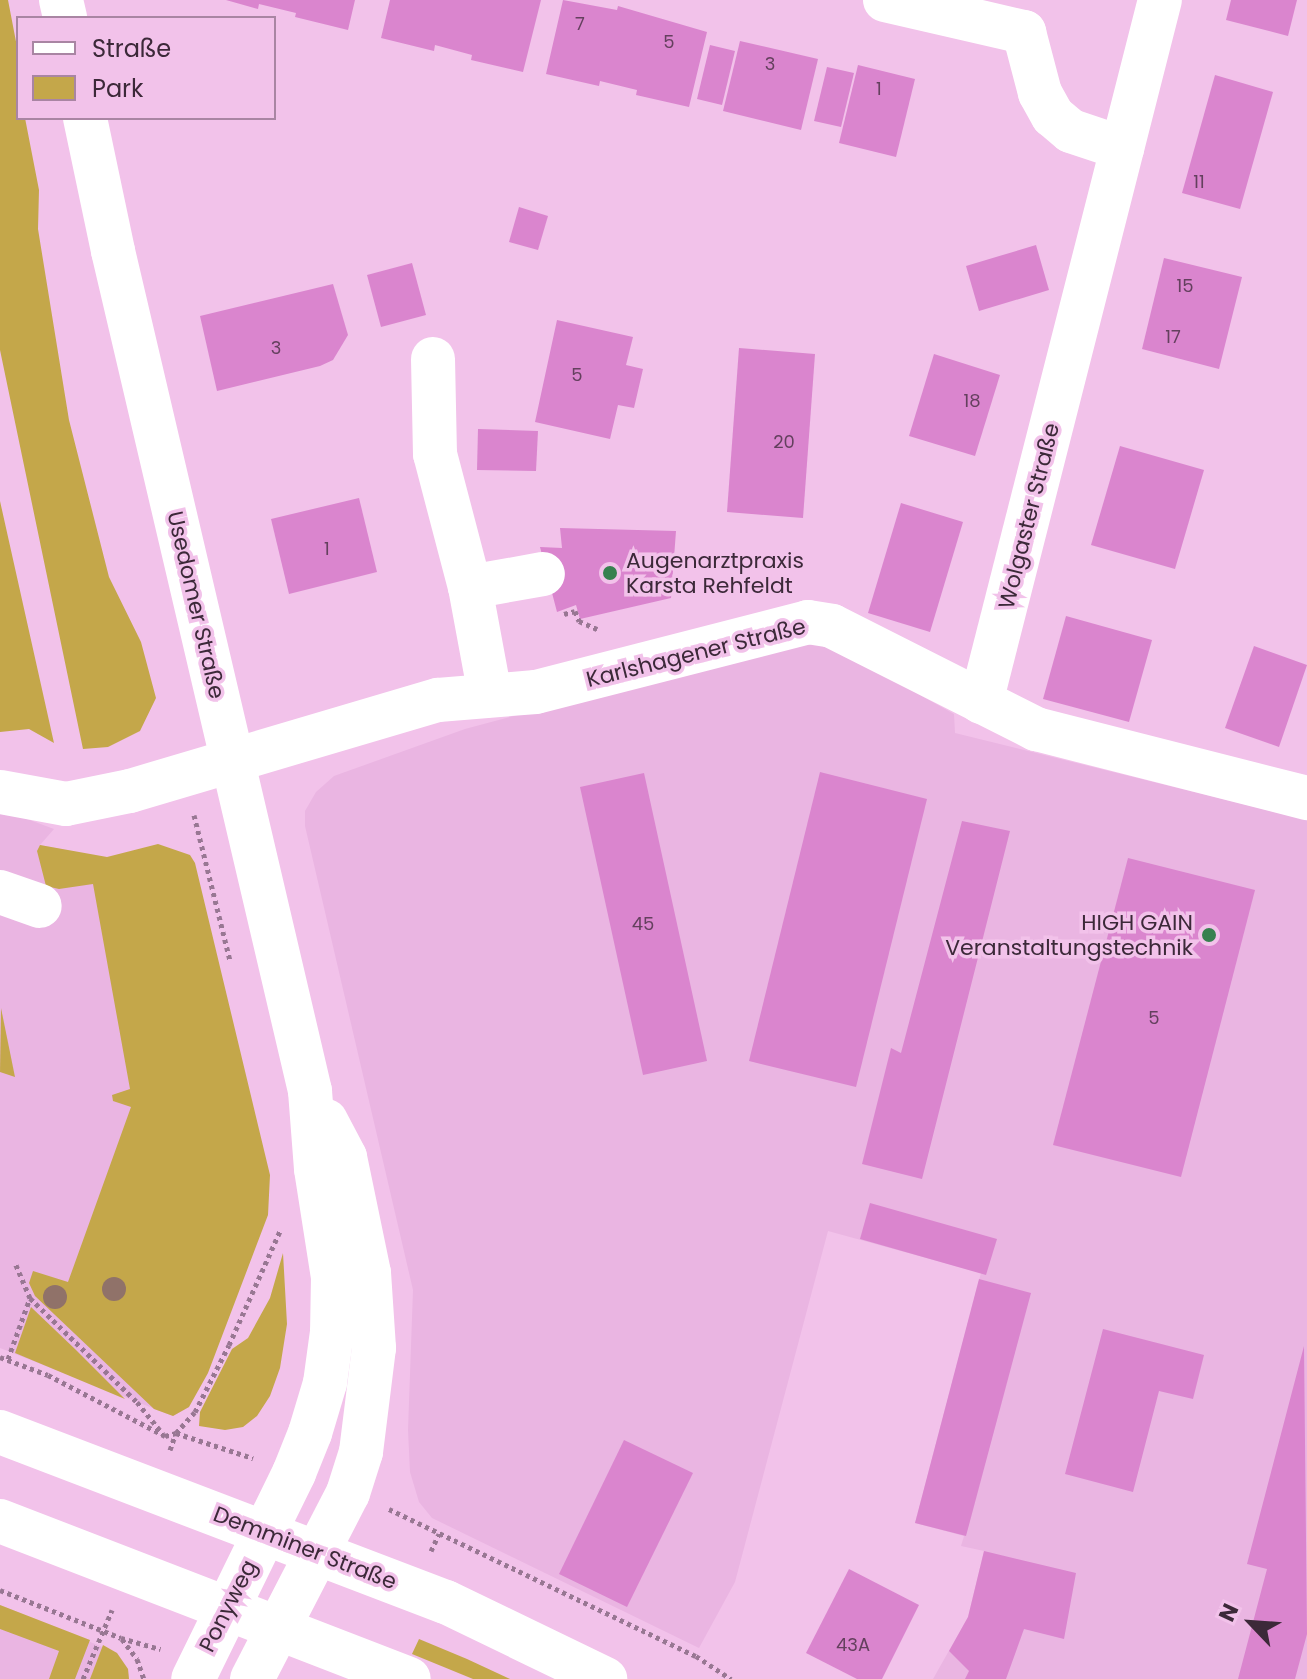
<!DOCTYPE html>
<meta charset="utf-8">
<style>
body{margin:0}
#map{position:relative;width:1307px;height:1679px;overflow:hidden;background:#f2c2ea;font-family:Poppins,sans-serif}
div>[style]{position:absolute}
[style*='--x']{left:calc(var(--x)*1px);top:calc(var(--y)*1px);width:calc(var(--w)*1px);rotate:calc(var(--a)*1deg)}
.built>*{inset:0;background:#eab5e2}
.green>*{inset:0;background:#c4a74a}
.building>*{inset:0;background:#da85ce}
.path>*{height:5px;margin-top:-2.5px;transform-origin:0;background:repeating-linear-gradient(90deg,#987793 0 4px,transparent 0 8px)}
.minor>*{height:44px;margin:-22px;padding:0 22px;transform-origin:22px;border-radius:22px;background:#fff}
.major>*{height:44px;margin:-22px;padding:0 22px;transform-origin:22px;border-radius:22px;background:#fff}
.trees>*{width:24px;height:24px;margin:-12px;border-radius:50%;background:#907269}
.dots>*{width:22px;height:22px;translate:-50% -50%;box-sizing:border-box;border:4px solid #f2c2ea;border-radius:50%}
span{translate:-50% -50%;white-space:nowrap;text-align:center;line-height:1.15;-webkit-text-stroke:7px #f2c2ea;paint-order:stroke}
.number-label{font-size:18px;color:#64405e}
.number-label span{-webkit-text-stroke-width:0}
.street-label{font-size:22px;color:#3c2939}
.poi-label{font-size:22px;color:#3c2939}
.left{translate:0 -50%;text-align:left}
.right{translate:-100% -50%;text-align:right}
.legend{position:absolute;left:16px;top:16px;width:260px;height:104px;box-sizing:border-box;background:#f2c2ea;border:2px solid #a985a3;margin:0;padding:10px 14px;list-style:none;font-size:24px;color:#3c2939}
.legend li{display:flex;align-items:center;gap:16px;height:40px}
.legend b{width:40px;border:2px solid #a985a3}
.north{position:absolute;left:1211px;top:1583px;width:80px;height:80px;-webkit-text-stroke:6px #f2c2ea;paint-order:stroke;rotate:295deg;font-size:22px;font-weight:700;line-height:32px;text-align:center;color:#3c2939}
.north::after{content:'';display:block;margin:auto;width:28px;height:36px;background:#3c2939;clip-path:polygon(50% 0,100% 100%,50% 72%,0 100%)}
</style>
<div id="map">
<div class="built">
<i style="clip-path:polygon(808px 638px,823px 641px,954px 714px,955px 733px,1307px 820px,1307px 1679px,933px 1679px,968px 1617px,984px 1551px,961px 1546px,964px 1536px,915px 1523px,981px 1273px,828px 1231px,735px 1582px,699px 1648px,432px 1518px,419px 1502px,410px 1472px,408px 1430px,413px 1290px,305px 826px,305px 811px,316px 792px,334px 776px,465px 729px)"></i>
<i style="clip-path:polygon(0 809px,54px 829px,40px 845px,91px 855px,189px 1407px,173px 1416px,0 1348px)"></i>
<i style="clip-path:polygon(0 1605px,117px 1653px,128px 1669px,129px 1679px,0 1679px)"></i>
</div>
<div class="green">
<i style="clip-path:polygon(0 0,8px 0,18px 52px,18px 118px,25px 118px,39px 190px,38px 229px,69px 420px,109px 577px,141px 642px,156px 698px,140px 731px,108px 747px,83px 749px,0 350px)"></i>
<i style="clip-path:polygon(0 501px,54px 743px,29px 729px,0 732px)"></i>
<i style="clip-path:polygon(158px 844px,190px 855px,195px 863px,270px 1175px,268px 1215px,208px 1373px,189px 1407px,173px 1416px,154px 1409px,35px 1296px,29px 1283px,33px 1271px,68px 1282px,131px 1107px,113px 1101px,112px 1095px,130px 1089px,93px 884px,59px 889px,46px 886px,37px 851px,40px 845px,107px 857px)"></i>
<i style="clip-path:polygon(1px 1008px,15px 1077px,0 1072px)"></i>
<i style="clip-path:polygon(283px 1253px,287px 1324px,280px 1368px,270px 1396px,257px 1416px,243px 1427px,225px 1430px,199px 1426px,200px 1412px,232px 1349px,248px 1338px,270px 1298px)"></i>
<i style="clip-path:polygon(31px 1307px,76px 1350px,125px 1399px,15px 1353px)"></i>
<i style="clip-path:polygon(0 1605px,90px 1640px,75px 1679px,49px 1679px,59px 1651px,0 1629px)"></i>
<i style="clip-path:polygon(419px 1639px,467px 1659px,510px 1679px,473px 1679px,412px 1654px)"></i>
<i style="clip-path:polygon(103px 1645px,117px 1653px,128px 1669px,129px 1679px,90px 1679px)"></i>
</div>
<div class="building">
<i style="clip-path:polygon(226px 0,355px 0,348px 30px,295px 17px,296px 13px,259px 4px,258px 9px)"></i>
<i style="clip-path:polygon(390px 0,541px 0,523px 72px,471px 60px,472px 55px,435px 45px,434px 51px,381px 38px)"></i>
<i style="clip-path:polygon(563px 0,617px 10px,618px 6px,707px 32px,689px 107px,636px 95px,637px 90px,600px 81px,599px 86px,546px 74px)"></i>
<i style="clip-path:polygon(1231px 0,1297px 0,1288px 36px,1226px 20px)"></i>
<i style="clip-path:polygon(740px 41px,818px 59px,801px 130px,723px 111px)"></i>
<i style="clip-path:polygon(710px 45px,735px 51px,722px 105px,697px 99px)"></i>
<i style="clip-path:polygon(858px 65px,915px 79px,896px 157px,839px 143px)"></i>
<i style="clip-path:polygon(827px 67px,854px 73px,841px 127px,814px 121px)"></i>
<i style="clip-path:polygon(1215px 75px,1273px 92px,1240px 209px,1182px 193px)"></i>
<i style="clip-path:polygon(519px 207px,548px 216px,538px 250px,509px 242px)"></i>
<i style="clip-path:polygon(1036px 245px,1049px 290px,979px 311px,966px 266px)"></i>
<i style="clip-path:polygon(1164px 258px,1242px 277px,1219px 369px,1142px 349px)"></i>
<i style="clip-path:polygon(412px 263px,426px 315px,381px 327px,367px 275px)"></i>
<i style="clip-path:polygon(333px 284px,348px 335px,333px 360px,320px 366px,217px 391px,200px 316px)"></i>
<i style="clip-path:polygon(557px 320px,633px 337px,626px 365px,643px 369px,634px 408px,618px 405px,610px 439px,535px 422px)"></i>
<i style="clip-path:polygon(739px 348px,815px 354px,803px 518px,727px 512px)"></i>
<i style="clip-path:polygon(934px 354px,1000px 375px,975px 456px,909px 436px)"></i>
<i style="clip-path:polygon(478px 429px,538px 431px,536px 471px,477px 470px)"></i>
<i style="clip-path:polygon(1120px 446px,1204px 470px,1175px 569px,1091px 545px)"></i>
<i style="clip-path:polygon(359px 498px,377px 572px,289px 594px,271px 519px)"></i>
<i style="clip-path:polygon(901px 503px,963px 522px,930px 632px,868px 613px)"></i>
<i style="clip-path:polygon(560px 528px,676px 531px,671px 598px,580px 619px,576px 605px,557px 612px,540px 547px,562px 548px)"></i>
<i style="clip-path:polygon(1066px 616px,1152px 640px,1129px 722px,1043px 699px)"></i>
<i style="clip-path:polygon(1254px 646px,1307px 665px,1279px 747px,1225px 728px)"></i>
<i style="clip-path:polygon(820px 772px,927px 799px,856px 1087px,749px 1061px)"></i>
<i style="clip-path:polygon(644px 773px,707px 1061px,643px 1075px,580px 787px)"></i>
<i style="clip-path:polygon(962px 821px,1010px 831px,922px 1179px,862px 1164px,891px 1048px,901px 1053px)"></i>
<i style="clip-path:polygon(1128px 858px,1255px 890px,1181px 1177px,1053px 1145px)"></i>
<i style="clip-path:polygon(870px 1203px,997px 1239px,986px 1275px,860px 1239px)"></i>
<i style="clip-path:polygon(979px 1279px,1031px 1293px,966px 1536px,915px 1523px)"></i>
<i style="clip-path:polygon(1103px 1329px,1204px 1355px,1193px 1399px,1159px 1391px,1133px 1492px,1065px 1474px)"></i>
<i style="clip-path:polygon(1304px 1346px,1307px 1634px,1295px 1679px,1238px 1679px,1267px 1569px,1247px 1564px)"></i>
<i style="clip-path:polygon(624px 1440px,693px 1473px,627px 1607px,559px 1574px)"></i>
<i style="clip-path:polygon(984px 1551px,1076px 1573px,1064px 1639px,1024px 1629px,1006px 1679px,965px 1679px,969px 1671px,949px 1651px,968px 1617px)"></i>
<i style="clip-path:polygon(849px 1569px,919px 1605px,882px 1679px,857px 1679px,806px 1653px)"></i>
</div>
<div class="path">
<i style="--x:564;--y:614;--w:11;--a:-15"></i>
<i style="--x:575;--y:611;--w:11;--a:68"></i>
<i style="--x:579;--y:621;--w:20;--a:24"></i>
<i style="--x:194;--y:815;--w:150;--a:76.1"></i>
<i style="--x:30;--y:1298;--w:149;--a:44.2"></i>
<i style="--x:137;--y:1402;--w:41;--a:50.9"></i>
<i style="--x:0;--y:1357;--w:51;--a:20.6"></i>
<i style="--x:48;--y:1375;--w:132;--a:27.5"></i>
<i style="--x:165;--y:1436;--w:11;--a:-15"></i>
<i style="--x:176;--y:1433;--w:81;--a:18"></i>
<i style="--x:8;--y:1359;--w:65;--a:-70.2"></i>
<i style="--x:30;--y:1298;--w:38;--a:-113"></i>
<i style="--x:170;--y:1450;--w:18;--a:-71"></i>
<i style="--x:176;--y:1433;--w:28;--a:-48"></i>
<i style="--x:195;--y:1412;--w:75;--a:-63.1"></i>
<i style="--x:229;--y:1345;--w:125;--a:-65.9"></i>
<i style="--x:389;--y:1509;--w:340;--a:25.6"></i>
<i style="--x:696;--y:1656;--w:42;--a:33.3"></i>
<i style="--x:431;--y:1551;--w:19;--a:-65"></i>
<i style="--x:0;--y:1590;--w:130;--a:21.6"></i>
<i style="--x:121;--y:1638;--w:41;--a:15.8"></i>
<i style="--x:122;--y:1639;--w:25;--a:53"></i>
<i style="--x:137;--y:1659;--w:21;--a:71"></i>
<i style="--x:83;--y:1679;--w:75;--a:-67.2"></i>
</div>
<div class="minor">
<i style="--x:61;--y:0;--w:18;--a:77"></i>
<i style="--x:885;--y:0;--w:143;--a:13"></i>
<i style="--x:1024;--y:32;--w:63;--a:75.3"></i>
<i style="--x:1040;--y:93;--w:26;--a:61"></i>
<i style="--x:1053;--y:116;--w:23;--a:40"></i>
<i style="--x:1071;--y:131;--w:54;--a:18.4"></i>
<i style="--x:85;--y:118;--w:136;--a:78.1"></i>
<i style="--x:113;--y:251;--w:863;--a:76.8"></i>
<i style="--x:310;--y:1091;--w:78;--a:85.6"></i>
<i style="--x:316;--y:1169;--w:109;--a:81.1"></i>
<i style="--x:333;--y:1277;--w:55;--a:91"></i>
<i style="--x:332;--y:1332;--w:51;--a:97.8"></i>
<i style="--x:325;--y:1383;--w:52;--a:106.7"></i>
<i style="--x:310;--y:1433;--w:43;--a:111.8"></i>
<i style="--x:294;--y:1473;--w:229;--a:116.1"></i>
<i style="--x:433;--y:359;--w:95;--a:88.8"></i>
<i style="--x:435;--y:454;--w:138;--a:75.3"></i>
<i style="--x:470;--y:587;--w:110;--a:79.5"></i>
<i style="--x:470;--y:587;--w:74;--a:-10.1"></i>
<i style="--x:981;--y:702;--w:724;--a:-75.7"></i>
<i style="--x:0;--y:792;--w:67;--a:10.3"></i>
<i style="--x:66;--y:804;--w:65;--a:-11.5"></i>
<i style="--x:130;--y:791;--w:321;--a:-16.5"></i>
<i style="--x:438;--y:700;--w:98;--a:-4.7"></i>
<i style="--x:536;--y:692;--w:281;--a:-14.4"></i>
<i style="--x:808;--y:622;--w:24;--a:9"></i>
<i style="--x:832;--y:626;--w:229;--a:26.8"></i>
<i style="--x:1036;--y:729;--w:280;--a:14.3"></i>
<i style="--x:0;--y:892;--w:42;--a:19.3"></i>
<i style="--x:252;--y:1679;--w:209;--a:-62.7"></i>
<i style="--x:348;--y:1493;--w:43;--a:-72.4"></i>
<i style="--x:361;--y:1452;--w:105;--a:-82.9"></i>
<i style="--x:374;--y:1348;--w:75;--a:-93.8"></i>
<i style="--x:369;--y:1273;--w:118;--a:-101.7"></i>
<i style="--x:345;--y:1157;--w:41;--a:-117.8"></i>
</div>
<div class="major">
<i style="--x:0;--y:1432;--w:477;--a:20.9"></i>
<i style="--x:446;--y:1602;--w:177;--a:25.8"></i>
<i style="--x:0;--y:1521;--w:438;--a:21.1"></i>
</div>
<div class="trees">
<i style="left:114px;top:1289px"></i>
<i style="left:55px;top:1297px"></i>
</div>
<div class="dots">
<i style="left:610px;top:573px;background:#36814f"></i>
<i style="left:1209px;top:935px;background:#36814f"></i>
</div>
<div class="number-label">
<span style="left:580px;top:24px">7</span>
<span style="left:669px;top:42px">5</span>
<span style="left:770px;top:64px">3</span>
<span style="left:879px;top:89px">1</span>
<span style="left:1199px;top:182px">11</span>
<span style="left:1185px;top:286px">15</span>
<span style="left:1173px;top:337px">17</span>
<span style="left:276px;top:348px">3</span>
<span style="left:577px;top:375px">5</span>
<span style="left:972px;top:401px">18</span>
<span style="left:784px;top:442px">20</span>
<span style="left:327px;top:549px">1</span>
<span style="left:643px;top:924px">45</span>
<span style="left:1154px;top:1018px">5</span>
<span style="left:853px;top:1645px">43A</span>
</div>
<div class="street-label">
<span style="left:1029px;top:516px;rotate:-76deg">Wolgaster Straße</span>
<span style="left:196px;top:605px;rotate:77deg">Usedomer Straße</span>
<span style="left:696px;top:653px;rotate:-14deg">Karlshagener Straße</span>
<span style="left:305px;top:1548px;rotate:21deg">Demminer Straße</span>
<span style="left:228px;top:1606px;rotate:-63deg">Ponyweg</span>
</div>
<div class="poi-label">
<span class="left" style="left:626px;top:573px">Augenarztpraxis<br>Karsta Rehfeldt</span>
<span class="right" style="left:1193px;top:935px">HIGH GAIN<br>Veranstaltungstechnik</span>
</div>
<ul class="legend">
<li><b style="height:10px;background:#fff"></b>Straße</li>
<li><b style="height:22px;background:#c4a74a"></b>Park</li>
</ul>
<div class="north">N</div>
</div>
